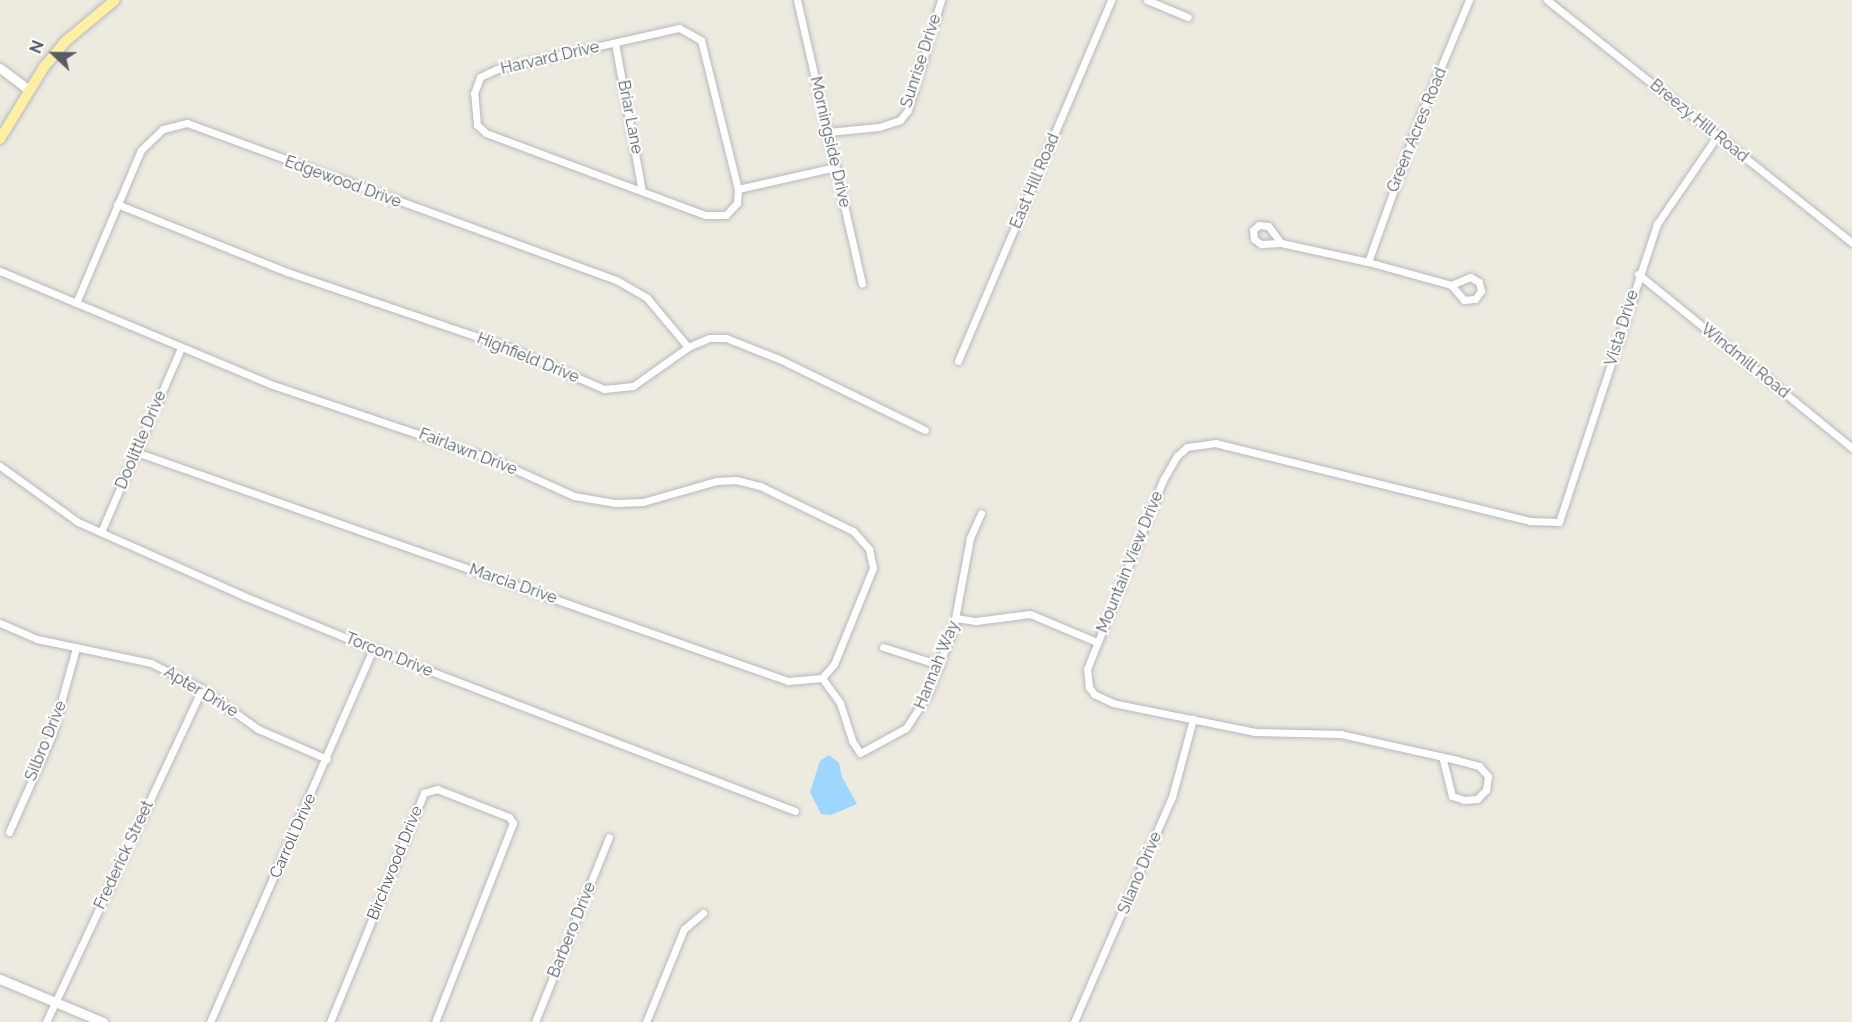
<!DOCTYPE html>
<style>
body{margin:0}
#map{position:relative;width:1852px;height:1022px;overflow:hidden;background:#edeae0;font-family:Raleway,sans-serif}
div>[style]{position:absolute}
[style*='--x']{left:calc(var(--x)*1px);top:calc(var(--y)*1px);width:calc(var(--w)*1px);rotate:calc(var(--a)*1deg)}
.water>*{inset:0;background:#9fd6ff}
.roads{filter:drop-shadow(0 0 2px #b6b9be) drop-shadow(0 0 2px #b6b9be)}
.street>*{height:7px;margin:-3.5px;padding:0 3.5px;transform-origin:3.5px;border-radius:3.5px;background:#fff}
.secondary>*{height:9px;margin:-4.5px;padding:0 4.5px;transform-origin:4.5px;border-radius:4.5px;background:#fff}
.primary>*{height:10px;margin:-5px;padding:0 5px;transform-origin:5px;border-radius:5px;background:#ffefa4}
span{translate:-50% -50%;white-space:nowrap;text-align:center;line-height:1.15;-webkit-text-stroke:4.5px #fff;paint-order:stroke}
.street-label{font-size:16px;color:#595d63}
.north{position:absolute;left:24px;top:24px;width:60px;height:60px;-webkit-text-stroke:4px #fff;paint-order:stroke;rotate:292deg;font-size:16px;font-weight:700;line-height:24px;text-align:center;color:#595d63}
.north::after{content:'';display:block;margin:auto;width:21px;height:27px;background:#595d63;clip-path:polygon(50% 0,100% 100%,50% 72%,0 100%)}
</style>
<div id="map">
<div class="water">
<i style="clip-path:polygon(829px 755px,839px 763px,842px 777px,857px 804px,831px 815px,821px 814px,810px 792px,820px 761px)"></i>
</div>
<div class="roads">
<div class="street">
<i style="--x:797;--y:0;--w:291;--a:77.1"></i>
<i style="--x:1147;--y:0;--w:44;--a:22.5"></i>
<i style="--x:1547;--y:0;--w:390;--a:38.5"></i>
<i style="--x:679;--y:28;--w:25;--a:29"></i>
<i style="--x:701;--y:40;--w:154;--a:76.1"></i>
<i style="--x:738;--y:189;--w:14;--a:94"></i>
<i style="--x:737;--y:203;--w:16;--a:133"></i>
<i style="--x:726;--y:215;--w:21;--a:180"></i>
<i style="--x:705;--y:215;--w:234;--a:-159.5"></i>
<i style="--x:486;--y:133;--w:12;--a:-138"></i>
<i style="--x:477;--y:125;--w:32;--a:-95"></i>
<i style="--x:474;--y:93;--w:17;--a:-69"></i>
<i style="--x:480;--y:77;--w:19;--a:-25"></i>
<i style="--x:497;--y:69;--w:187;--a:-12.7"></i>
<i style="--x:615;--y:43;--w:150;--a:79.7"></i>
<i style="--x:828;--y:132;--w:51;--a:-5.6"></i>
<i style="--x:879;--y:127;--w:22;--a:-18"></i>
<i style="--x:900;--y:120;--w:13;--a:-51"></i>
<i style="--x:908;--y:110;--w:115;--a:-73.3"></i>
<i style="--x:738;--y:189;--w:100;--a:-12.7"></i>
<i style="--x:117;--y:204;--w:183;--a:21.8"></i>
<i style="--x:287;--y:272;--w:232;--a:18.8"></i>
<i style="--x:507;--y:347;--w:106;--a:23.4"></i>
<i style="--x:604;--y:389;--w:29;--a:-6"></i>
<i style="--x:633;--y:386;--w:67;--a:-35.3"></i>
<i style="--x:688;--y:347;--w:23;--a:-23"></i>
<i style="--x:709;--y:338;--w:17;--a:0"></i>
<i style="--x:726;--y:338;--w:57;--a:21.6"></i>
<i style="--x:779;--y:359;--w:162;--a:25.9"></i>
<i style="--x:1281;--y:243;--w:21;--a:-127"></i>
<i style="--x:1268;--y:226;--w:9;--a:-174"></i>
<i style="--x:1259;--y:225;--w:8;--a:140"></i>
<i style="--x:1253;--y:230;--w:9;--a:84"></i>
<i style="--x:1254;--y:239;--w:9;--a:36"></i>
<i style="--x:1261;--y:244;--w:20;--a:-3"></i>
<i style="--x:1281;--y:243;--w:89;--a:12.3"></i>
<i style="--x:1368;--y:262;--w:86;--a:15.5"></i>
<i style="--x:1451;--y:285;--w:20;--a:49"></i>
<i style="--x:1464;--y:300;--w:11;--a:-5"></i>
<i style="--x:1475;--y:299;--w:10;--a:-53"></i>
<i style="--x:1481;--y:291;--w:9;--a:-103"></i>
<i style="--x:1479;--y:282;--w:10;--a:-151"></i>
<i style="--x:1470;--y:277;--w:21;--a:157"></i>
<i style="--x:1368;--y:262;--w:149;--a:-70.3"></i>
<i style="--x:1418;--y:122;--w:132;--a:-67.3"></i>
<i style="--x:0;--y:271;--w:293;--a:22.7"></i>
<i style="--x:270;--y:384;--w:234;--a:18.7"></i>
<i style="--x:492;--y:459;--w:90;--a:24.3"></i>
<i style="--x:574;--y:496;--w:42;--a:9.7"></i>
<i style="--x:615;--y:503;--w:28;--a:-2"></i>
<i style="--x:643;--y:502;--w:76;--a:-16"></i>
<i style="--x:716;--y:481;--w:20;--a:-3"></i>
<i style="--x:736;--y:480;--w:25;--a:14"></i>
<i style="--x:760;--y:486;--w:103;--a:25.8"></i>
<i style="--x:853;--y:531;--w:24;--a:48"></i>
<i style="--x:869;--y:549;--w:19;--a:78"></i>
<i style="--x:873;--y:568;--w:104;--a:112.1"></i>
<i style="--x:834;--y:664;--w:18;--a:131"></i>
<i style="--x:822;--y:678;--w:34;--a:175"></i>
<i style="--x:788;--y:681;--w:691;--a:-160.65"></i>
<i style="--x:1638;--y:274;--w:276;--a:39.1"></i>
<i style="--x:76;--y:303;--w:166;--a:-67"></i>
<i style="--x:141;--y:150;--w:30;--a:-44"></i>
<i style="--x:163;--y:129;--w:25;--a:-14"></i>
<i style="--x:187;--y:123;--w:459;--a:20.1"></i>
<i style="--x:618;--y:281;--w:34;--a:30"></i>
<i style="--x:647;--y:298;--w:64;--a:50.1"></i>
<i style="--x:958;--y:361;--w:392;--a:-67"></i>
<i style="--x:0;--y:466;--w:96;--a:35.7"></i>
<i style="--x:78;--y:522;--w:182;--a:24"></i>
<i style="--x:244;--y:596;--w:139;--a:22.3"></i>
<i style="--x:373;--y:649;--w:452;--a:21"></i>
<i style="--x:101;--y:532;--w:201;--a:-66.5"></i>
<i style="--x:956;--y:618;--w:20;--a:9"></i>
<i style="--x:976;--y:621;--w:54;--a:-7.4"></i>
<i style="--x:1030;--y:614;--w:73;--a:22.7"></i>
<i style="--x:0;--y:623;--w:40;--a:23.4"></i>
<i style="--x:37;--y:639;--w:116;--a:11.9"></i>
<i style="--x:151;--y:663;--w:57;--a:27"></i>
<i style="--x:202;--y:689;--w:69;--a:35.5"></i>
<i style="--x:258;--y:729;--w:75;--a:23.5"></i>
<i style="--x:883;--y:647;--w:60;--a:17.5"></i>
<i style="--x:822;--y:678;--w:31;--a:54"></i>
<i style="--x:840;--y:703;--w:40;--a:72"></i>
<i style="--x:852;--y:741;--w:14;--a:56"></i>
<i style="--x:860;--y:753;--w:52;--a:-28.5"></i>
<i style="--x:906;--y:728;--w:38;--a:-57"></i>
<i style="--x:927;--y:696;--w:72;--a:-68.8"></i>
<i style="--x:953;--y:629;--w:93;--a:-79.4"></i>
<i style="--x:970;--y:538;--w:27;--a:-66"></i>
<i style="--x:1443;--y:760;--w:37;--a:76"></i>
<i style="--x:1452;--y:796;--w:13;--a:18"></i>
<i style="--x:1464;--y:800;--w:13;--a:-4"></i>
<i style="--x:1477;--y:799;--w:13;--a:-45"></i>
<i style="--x:1486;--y:790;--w:14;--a:-82"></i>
<i style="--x:1488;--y:776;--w:13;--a:-132"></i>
<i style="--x:1479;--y:766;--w:23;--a:-165"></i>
<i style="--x:1457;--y:760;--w:119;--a:-167.4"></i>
<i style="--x:1341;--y:734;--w:86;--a:-178.7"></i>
<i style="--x:1255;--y:732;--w:145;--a:-168.5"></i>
<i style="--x:1113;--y:703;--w:21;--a:-155"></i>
<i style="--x:1094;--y:694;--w:9;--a:-126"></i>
<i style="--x:1089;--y:687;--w:18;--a:-96"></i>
<i style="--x:1087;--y:669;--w:204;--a:-68.1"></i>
<i style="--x:1163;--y:480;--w:28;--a:-60"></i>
<i style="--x:1177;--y:456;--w:13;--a:-42"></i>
<i style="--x:1187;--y:447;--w:28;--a:-8"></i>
<i style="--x:1215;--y:443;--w:325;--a:13.9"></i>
<i style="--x:1530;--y:521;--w:29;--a:2"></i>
<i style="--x:1559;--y:522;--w:314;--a:-71.8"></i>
<i style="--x:1657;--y:224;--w:107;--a:-55.7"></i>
<i style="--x:9;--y:832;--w:106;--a:-66.1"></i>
<i style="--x:52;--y:735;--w:90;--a:-74.6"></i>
<i style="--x:46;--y:1022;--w:368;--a:-64.9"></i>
<i style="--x:210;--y:1022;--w:407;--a:-66.4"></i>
<i style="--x:330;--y:1022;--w:248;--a:-67.7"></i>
<i style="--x:424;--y:793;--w:14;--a:-17"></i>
<i style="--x:437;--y:789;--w:77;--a:21.3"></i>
<i style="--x:509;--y:817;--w:7;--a:56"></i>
<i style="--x:513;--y:823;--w:214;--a:111.4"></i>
<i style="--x:535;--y:1022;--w:199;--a:-68.2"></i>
<i style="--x:646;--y:1022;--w:100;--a:-67.8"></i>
<i style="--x:684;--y:929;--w:25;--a:-40"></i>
<i style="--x:1074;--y:1022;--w:245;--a:-66.5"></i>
<i style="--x:1172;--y:797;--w:81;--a:-74.9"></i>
</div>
<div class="secondary">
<i style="--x:0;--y:68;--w:35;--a:37"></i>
<i style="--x:0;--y:979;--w:112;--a:22.7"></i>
</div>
<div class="primary">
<i style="--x:0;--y:139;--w:84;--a:-58.6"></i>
<i style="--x:44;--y:67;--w:35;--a:-50"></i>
<i style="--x:67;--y:40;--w:62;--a:-39.8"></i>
</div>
</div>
<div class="street-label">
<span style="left:550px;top:58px;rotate:-13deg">Harvard Drive</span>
<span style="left:921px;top:61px;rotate:-72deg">Sunrise Drive</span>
<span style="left:630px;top:117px;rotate:79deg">Briar Lane</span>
<span style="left:1699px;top:121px;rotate:39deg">Breezy Hill Road</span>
<span style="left:1417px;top:130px;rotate:-68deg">Green Acres Road</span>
<span style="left:830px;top:142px;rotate:77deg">Morningside Drive</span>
<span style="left:1035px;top:181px;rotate:-67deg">East Hill Road</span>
<span style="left:343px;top:182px;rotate:20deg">Edgewood Drive</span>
<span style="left:1622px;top:328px;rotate:-73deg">Vista Drive</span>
<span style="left:528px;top:358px;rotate:22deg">Highfield Drive</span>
<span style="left:1745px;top:361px;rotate:39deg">Windmill Road</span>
<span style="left:141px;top:440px;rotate:-67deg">Doolittle Drive</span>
<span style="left:468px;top:452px;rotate:21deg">Fairlawn Drive</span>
<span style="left:1130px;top:562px;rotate:-68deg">Mountain View Drive</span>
<span style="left:513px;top:584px;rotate:19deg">Marcia Drive</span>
<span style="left:389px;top:655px;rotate:22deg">Torcon Drive</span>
<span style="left:937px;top:665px;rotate:-68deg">Hannah Way</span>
<span style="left:201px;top:692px;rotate:31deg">Apter Drive</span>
<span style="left:46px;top:741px;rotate:-68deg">Silbro Drive</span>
<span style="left:293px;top:836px;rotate:-66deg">Carroll Drive</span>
<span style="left:124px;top:855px;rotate:-65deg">Frederick Street</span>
<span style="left:395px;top:863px;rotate:-68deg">Birchwood Drive</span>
<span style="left:1140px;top:873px;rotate:-67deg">Silano Drive</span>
<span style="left:572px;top:930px;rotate:-68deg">Barbero Drive</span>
</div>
<div class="north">N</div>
</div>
